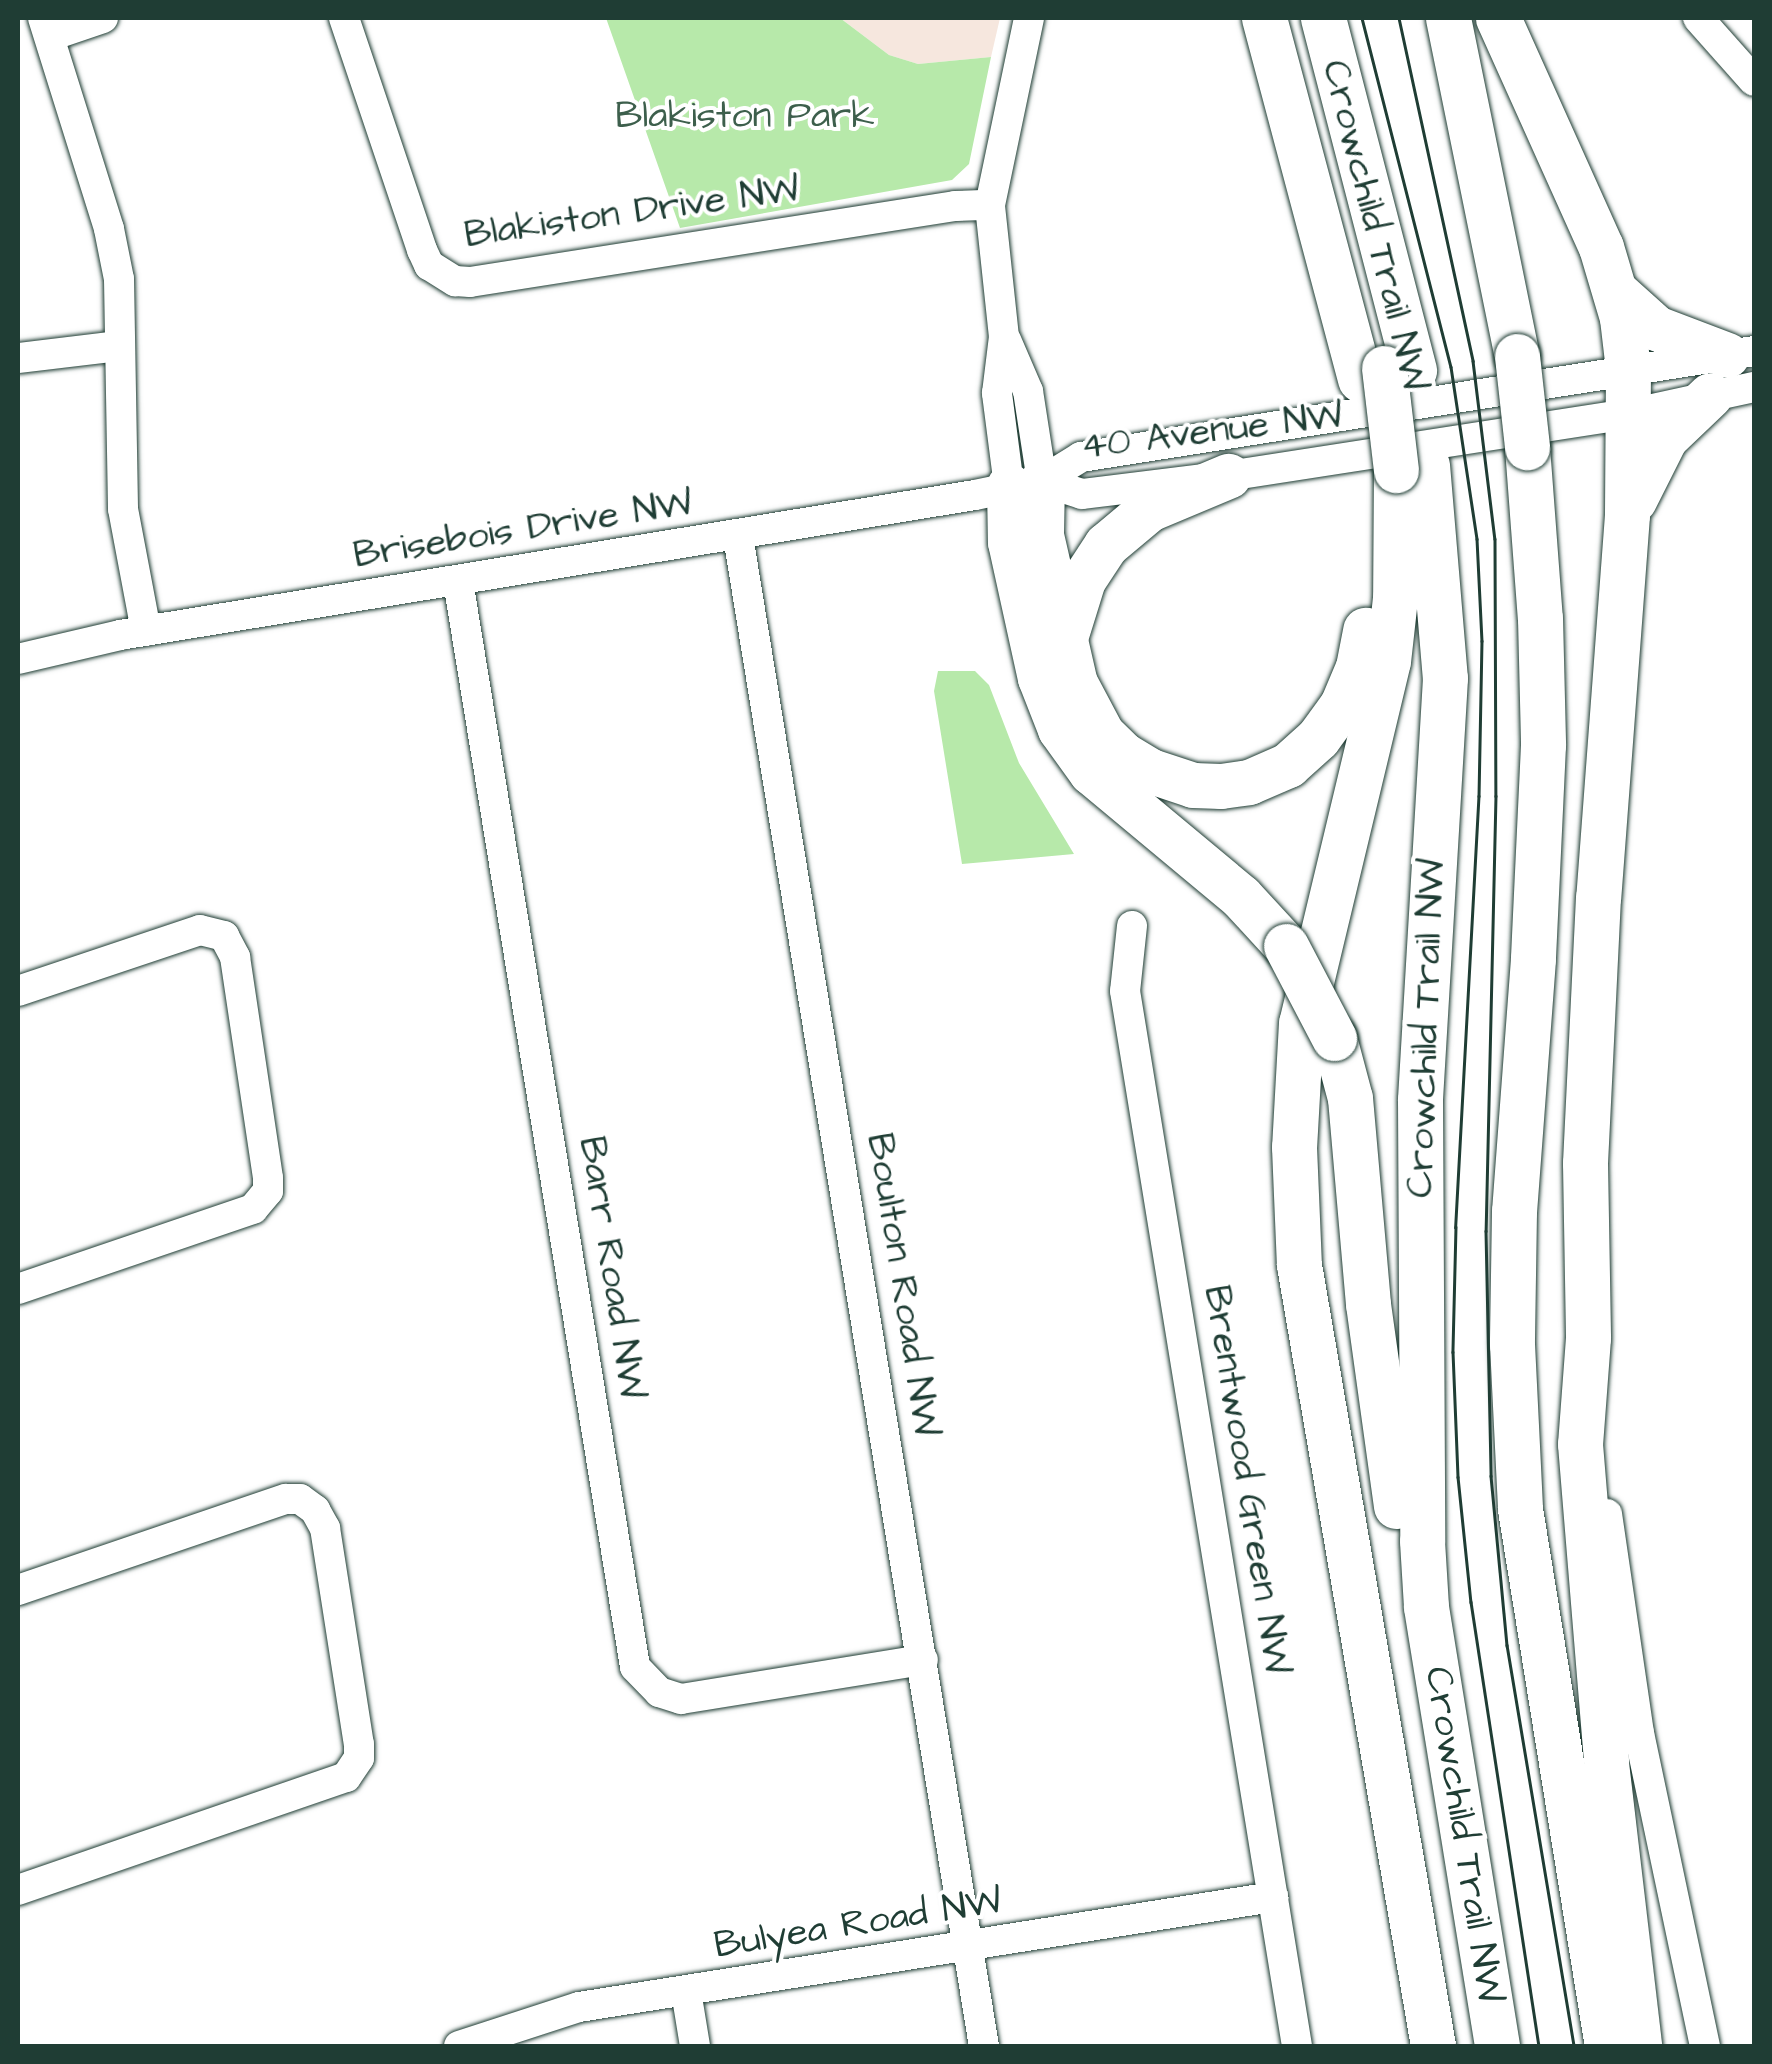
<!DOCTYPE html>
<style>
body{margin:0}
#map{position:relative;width:1772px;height:2064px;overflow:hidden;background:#fff;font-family:"Architects Daughter",sans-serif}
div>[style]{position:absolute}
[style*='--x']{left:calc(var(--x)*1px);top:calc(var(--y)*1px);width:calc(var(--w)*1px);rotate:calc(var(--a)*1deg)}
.built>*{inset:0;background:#f6e7de}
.green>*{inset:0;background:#b7e9aa}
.roads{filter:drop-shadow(0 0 2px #1f3d34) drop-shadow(0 0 2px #1f3d34)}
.minor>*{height:30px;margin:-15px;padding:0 15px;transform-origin:15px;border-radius:15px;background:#fff}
.highway>*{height:45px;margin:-22.5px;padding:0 22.5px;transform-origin:22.5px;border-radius:22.5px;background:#fff}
.tram>*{height:2.5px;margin:-1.25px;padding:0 1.25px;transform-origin:1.25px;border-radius:1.25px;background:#1f3d34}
.bridges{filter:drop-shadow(0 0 2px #1f3d34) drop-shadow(0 0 2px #1f3d34)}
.highway-bridge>*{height:45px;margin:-22.5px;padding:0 22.5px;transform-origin:22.5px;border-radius:22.5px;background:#fff}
span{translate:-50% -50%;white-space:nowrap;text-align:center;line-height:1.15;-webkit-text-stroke:8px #fff;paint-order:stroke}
.park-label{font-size:38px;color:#3d5f4c}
.street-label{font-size:38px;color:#1f3d34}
.frame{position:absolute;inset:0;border:20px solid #1f3d34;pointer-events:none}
</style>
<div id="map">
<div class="built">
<i style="clip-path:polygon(840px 18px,1000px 18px,991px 57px,918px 64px,889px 55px)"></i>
</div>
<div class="green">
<i style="clip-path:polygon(606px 18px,840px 18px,889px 55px,918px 64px,991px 57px,969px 164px,952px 180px,680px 228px)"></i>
<i style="clip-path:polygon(938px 671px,975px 671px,989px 685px,1019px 763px,1074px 854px,962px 864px,934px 691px)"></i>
</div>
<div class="roads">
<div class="minor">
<i style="--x:43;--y:18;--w:221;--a:72.6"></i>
<i style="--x:109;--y:229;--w:51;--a:78.7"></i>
<i style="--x:119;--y:279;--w:230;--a:89"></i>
<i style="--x:123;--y:509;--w:124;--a:79.3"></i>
<i style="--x:344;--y:18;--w:245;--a:71.4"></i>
<i style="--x:422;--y:250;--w:17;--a:65"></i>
<i style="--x:429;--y:265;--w:31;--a:32"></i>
<i style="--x:455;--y:281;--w:15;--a:4"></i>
<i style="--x:470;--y:282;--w:491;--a:-8.9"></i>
<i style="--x:955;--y:206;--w:35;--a:-2"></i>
<i style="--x:1698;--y:18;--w:84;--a:48.4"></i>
<i style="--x:50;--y:36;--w:56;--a:-18.8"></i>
<i style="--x:1006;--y:340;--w:56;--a:66.7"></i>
<i style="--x:1028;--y:391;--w:91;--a:81.2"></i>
<i style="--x:18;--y:358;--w:101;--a:-6.8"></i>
<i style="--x:1042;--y:481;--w:42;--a:18"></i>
<i style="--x:1082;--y:494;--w:147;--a:-7"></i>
<i style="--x:1228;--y:476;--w:407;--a:-8.8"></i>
<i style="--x:1630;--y:414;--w:127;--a:-12.3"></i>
<i style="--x:1009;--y:486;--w:94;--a:-97.4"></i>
<i style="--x:997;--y:393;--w:56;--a:-82.9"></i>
<i style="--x:1004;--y:337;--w:133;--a:-96.1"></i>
<i style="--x:990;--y:205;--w:191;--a:-78.2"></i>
<i style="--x:738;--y:536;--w:1530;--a:80.75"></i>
<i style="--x:458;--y:581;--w:1100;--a:80.74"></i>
<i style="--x:635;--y:1667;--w:35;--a:46"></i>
<i style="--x:659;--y:1692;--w:23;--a:18"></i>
<i style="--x:681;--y:1699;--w:245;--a:-9.2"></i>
<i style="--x:18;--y:659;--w:105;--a:-13.2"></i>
<i style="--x:120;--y:635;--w:866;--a:-9.3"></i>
<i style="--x:975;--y:495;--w:68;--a:-11.8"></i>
<i style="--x:1042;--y:481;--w:46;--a:-31.6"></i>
<i style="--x:1081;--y:457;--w:681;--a:-8.95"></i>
<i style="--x:1132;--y:926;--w:65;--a:96.1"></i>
<i style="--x:1125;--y:991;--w:1069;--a:80.74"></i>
<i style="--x:18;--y:991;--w:192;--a:-18.5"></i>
<i style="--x:200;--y:930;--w:25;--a:14"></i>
<i style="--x:224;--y:936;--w:24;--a:62"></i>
<i style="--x:235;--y:957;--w:223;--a:81.5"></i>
<i style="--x:268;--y:1178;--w:13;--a:90"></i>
<i style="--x:268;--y:1191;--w:23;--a:130"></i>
<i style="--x:253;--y:1209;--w:248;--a:161.2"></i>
<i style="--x:1607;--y:1514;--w:221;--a:81.7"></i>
<i style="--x:1639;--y:1733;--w:320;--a:78.1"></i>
<i style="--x:18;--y:1590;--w:283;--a:-18.8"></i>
<i style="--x:286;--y:1499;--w:14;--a:0"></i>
<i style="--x:300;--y:1499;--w:19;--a:36"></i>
<i style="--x:315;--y:1510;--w:21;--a:61"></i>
<i style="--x:325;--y:1528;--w:219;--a:81.1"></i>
<i style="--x:359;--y:1744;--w:14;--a:90"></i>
<i style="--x:359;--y:1758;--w:23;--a:124"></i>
<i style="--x:346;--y:1777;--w:347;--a:161"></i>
<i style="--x:686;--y:1991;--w:56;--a:80.7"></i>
<i style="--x:459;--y:2046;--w:126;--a:-18"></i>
<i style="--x:579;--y:2007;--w:703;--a:-9.01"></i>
</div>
<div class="highway">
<i style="--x:1264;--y:18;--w:374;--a:75.1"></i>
<i style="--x:1323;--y:18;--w:364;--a:75.5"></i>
<i style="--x:1448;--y:18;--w:345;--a:78.5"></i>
<i style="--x:1498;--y:18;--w:251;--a:65.8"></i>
<i style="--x:1601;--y:247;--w:74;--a:73.5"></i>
<i style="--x:1622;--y:318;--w:51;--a:83.3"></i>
<i style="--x:1628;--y:369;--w:146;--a:90.4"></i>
<i style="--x:1627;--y:515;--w:383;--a:94.3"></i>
<i style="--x:1598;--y:897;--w:266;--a:92.8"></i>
<i style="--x:1585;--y:1163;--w:175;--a:89"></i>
<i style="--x:1588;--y:1338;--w:106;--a:94.3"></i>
<i style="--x:1580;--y:1444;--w:320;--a:85.3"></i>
<i style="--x:1606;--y:1763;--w:285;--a:83.3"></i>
<i style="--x:1617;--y:293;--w:52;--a:41.9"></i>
<i style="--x:1656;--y:328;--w:76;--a:20.8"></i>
<i style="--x:1527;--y:447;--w:171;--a:85.7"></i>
<i style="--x:1540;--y:618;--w:127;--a:88.6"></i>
<i style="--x:1543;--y:745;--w:214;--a:92.7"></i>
<i style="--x:1533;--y:959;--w:253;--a:94.3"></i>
<i style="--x:1514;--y:1211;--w:133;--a:90.9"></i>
<i style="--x:1512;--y:1344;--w:165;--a:87.2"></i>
<i style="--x:1520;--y:1509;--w:544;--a:80.8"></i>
<i style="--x:1427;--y:465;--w:214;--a:85.2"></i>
<i style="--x:1445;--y:678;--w:423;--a:93.4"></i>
<i style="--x:1420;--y:1100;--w:441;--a:89.7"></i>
<i style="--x:1422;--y:1541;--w:66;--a:86.5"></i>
<i style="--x:1426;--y:1607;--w:445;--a:80.8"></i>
<i style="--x:1396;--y:470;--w:128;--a:90.4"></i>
<i style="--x:1395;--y:598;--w:63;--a:96.3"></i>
<i style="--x:1388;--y:661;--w:372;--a:103.5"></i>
<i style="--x:1301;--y:1023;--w:124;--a:93.2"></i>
<i style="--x:1294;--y:1147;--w:118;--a:87.6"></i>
<i style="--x:1299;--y:1265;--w:792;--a:80.26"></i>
<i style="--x:1042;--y:481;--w:54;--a:91.1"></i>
<i style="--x:1041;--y:535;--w:152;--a:77.1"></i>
<i style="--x:1075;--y:683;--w:58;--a:62.1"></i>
<i style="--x:1102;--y:734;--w:30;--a:44"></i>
<i style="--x:1124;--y:755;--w:31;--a:31"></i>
<i style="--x:1151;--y:771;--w:44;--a:18.4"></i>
<i style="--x:1193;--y:785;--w:28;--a:2"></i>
<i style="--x:1221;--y:786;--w:28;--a:-8"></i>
<i style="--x:1249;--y:782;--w:43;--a:-23.6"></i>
<i style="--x:1288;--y:765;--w:40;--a:-42"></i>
<i style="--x:1318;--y:738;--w:41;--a:-54"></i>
<i style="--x:1342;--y:705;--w:41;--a:-67.2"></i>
<i style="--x:1358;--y:667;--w:38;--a:-79"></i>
<i style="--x:1009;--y:486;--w:56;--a:89"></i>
<i style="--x:1010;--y:542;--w:139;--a:77.6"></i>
<i style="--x:1040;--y:678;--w:55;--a:68.6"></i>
<i style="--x:1060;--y:729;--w:53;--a:54.2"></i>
<i style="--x:1091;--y:772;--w:195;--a:39.8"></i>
<i style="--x:1241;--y:897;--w:67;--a:47.4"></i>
<i style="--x:1634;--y:500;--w:69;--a:-63.4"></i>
<i style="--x:1665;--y:438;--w:62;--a:-43.7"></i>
<i style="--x:1064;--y:641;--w:64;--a:-72.7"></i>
<i style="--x:1083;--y:580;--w:42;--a:-56.7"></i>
<i style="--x:1106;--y:545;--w:56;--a:-39.9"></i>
<i style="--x:1149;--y:509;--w:86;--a:-22.7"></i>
<i style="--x:1334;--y:1038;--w:62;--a:75.1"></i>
<i style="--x:1350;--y:1098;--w:207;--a:85"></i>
<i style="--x:1368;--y:1304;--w:204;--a:82.1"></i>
</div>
</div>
<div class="tram">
<i style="--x:1362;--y:18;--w:360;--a:75.7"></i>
<i style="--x:1451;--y:367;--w:174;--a:81.4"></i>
<i style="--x:1477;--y:539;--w:102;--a:87.2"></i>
<i style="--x:1482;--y:641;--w:155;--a:91.1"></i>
<i style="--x:1479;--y:796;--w:432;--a:93.1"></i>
<i style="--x:1456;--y:1227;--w:125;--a:91.4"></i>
<i style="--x:1453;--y:1352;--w:125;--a:87.7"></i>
<i style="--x:1458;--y:1477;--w:126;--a:84.1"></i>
<i style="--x:1471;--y:1602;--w:449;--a:81.3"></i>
<i style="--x:1399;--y:18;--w:351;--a:77.8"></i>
<i style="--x:1473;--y:361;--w:179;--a:83"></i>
<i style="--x:1495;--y:539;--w:257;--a:89.8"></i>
<i style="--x:1496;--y:796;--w:435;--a:91.3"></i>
<i style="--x:1486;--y:1231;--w:245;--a:88.8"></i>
<i style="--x:1491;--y:1476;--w:170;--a:84.6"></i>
<i style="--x:1507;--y:1645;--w:407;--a:80.5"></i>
</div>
<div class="bridges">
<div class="highway-bridge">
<i style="--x:1517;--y:356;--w:92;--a:83.7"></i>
<i style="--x:1384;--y:368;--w:103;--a:83.3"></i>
<i style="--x:1286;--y:946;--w:104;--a:62.4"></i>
</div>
</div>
<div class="park-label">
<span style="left:745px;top:117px">Blakiston Park</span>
</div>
<div class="street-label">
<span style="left:632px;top:213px;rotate:-8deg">Blakiston Drive NW</span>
<span style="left:1374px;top:226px;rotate:76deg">Crowchild Trail NW</span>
<span style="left:1212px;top:432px;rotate:-7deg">40 Avenue NW</span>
<span style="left:523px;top:530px;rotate:-9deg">Brisebois Drive NW</span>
<span style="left:1427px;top:1028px;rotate:-88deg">Crowchild Trail NW</span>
<span style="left:611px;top:1268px;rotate:81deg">Barr Road NW</span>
<span style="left:902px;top:1285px;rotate:81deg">Boulton Road NW</span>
<span style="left:1246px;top:1480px;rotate:81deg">Brentwood Green NW</span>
<span style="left:1463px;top:1835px;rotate:81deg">Crowchild Trail NW</span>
<span style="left:858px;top:1924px;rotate:-9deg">Bulyea Road NW</span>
</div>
<div class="frame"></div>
</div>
